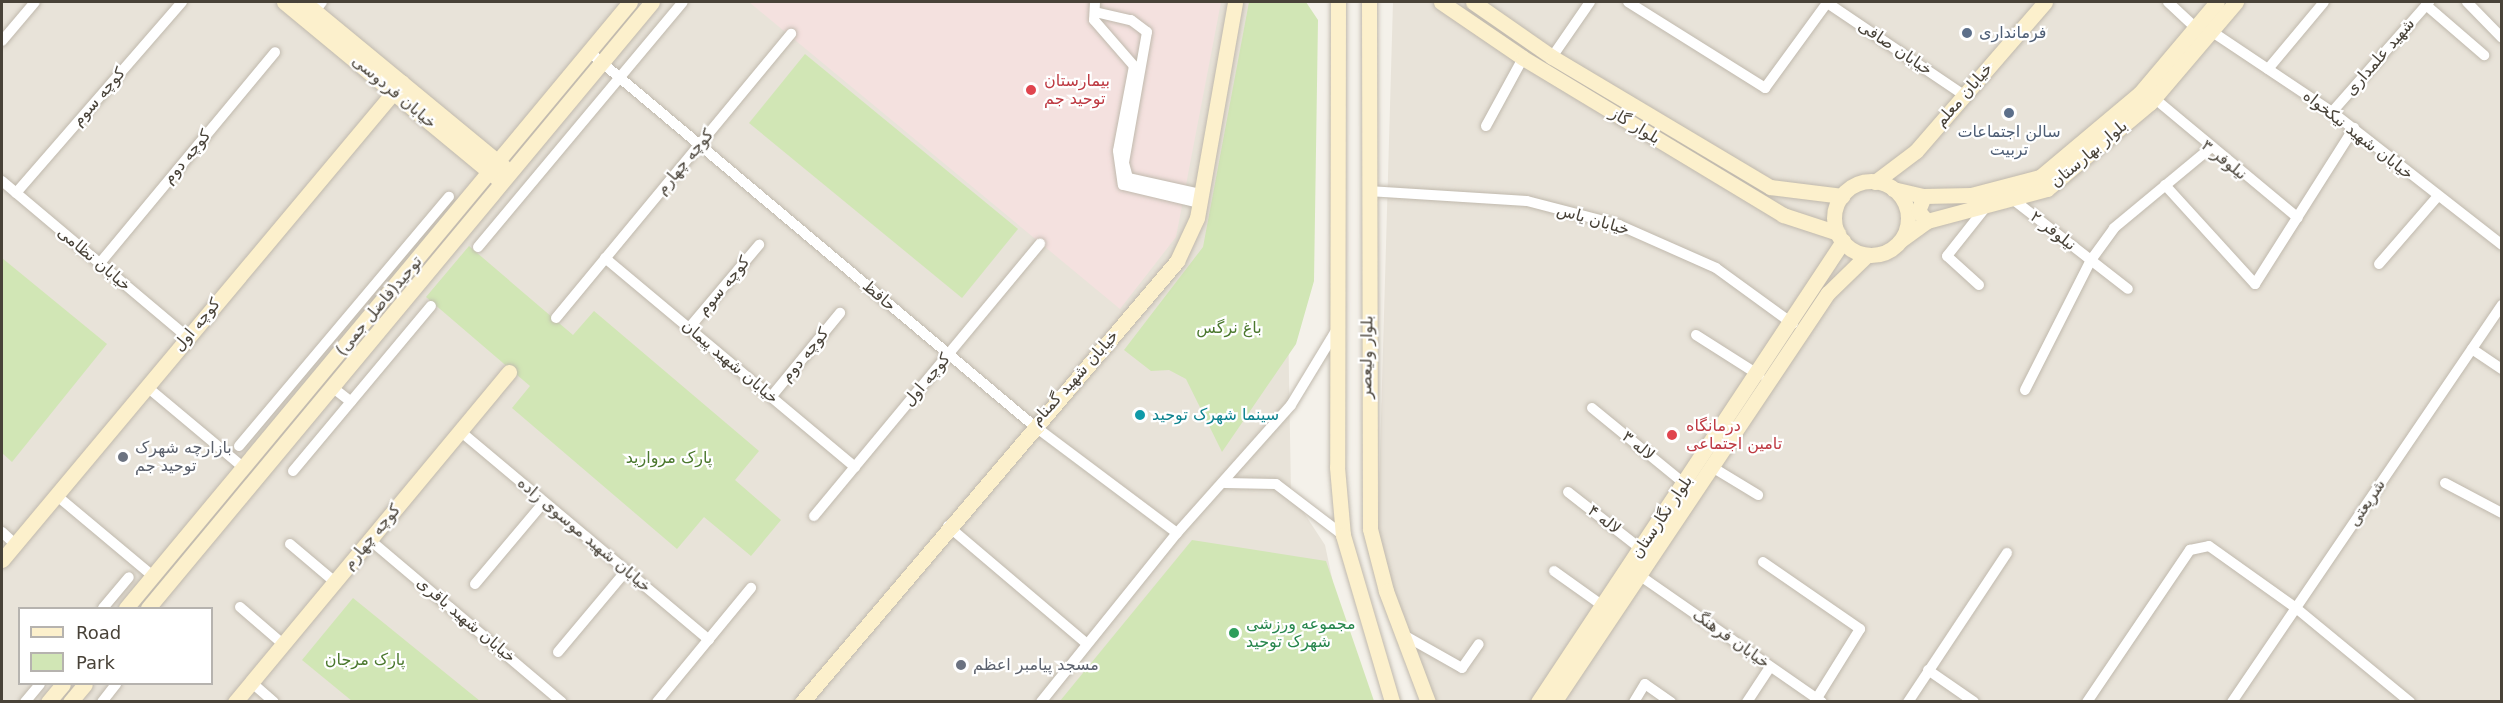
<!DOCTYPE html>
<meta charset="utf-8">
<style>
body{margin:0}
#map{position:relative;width:2503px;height:703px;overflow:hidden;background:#f4f1ea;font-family:"DejaVu Sans","Noto Sans Arabic",sans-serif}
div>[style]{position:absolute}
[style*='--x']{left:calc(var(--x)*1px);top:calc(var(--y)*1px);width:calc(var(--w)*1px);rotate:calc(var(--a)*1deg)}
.residential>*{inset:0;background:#e8e3d9}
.medical>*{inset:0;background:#f4e1df}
.green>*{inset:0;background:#d1e6b5}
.roads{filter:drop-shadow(0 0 2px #c0b9ad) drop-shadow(0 0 2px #c0b9ad)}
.street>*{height:10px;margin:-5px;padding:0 5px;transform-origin:5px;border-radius:5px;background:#fff}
.secondary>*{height:15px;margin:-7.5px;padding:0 7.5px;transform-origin:7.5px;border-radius:7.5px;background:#fcf0cc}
.secondary>.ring{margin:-7.5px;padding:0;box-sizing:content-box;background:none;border:15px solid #fcf0cc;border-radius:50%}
.dots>*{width:16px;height:16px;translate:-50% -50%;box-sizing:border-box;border:3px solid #fff;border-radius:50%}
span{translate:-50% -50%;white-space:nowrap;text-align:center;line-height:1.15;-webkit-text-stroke:4.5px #fff;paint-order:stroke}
.service-label{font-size:16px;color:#4e5e75}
.left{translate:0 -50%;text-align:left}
.street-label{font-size:16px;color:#484238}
.health-label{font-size:16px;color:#be3a42}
.park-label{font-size:16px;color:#4b782e}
.culture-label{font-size:16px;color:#0d838f}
.worship-label{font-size:16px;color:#5b616d}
.leisure-label{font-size:16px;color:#27864d}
.frame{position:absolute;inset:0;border:3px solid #484238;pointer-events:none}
.legend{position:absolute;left:18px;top:607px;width:195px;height:78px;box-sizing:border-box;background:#fff;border:2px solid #b6b3af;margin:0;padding:8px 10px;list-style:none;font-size:18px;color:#484238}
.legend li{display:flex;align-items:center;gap:12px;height:30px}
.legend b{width:30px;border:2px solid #b6b3af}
</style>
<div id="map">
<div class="residential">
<i style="clip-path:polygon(evenodd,2px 2px,1272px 2px,1285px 141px,1291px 493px,1325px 545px,1358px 701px,2px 701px,2px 2px,20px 608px,212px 608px,212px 684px,20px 684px,20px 608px)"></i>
<i style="clip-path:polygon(1393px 2px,2501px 2px,2501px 701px,1423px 701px,1377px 558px)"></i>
</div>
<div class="medical">
<i style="clip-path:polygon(749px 2px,1221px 2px,1176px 237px,1120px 309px)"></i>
</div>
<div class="green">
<i style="clip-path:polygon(1249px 2px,1306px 2px,1318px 20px,1314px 281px,1296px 344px,1222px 452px,1186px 379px,1169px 370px,1151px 371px,1124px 350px,1203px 247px)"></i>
<i style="clip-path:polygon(805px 54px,1018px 229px,962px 298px,749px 123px)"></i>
<i style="clip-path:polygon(469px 246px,573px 335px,594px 311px,759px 451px,735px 480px,781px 520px,751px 556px,704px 517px,677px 549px,512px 408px,530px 386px,426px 297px)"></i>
<i style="clip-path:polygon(2px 258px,107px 344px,12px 462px,2px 453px)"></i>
<i style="clip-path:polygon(1192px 540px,1326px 561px,1374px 701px,1060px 701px)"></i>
<i style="clip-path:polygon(353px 598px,480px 701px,352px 701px,302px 660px)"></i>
</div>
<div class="roads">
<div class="street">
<i style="--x:1095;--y:2;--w:18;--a:93"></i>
<i style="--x:1094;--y:20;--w:61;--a:49"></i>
<i style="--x:1134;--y:66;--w:86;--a:100.7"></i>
<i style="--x:1118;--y:151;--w:34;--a:82"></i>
<i style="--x:1123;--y:185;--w:79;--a:13.2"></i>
<i style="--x:1628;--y:2;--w:162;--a:32.1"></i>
<i style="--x:1765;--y:88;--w:105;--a:-53.9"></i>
<i style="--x:1826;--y:2;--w:166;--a:34"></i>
<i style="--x:2168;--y:2;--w:37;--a:43"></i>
<i style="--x:2467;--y:2;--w:50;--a:45.8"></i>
<i style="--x:2426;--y:5;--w:77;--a:40.8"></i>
<i style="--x:1095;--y:12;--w:37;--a:13"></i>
<i style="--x:1131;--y:20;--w:20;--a:37"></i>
<i style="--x:1147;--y:32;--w:133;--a:100"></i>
<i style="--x:1124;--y:163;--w:16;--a:75"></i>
<i style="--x:1128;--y:178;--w:75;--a:12.4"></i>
<i style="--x:311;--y:16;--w:18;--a:-52"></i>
<i style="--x:2211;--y:31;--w:146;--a:33.8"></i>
<i style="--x:2332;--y:112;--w:216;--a:38"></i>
<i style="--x:2;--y:41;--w:51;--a:-49.8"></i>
<i style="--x:588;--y:51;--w:581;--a:40.05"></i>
<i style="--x:1033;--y:425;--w:180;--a:36.9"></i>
<i style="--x:1552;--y:57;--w:67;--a:-55.4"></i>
<i style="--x:2268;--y:69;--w:87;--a:-50.1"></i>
<i style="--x:2154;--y:98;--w:187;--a:39.8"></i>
<i style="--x:2332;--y:112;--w:147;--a:-48.6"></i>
<i style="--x:1486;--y:126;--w:77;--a:-61.4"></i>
<i style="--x:2;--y:181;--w:242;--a:40.1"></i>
<i style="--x:2165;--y:185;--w:134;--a:47.7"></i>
<i style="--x:2255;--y:284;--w:185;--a:-57.6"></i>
<i style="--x:1368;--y:191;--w:159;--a:3.6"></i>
<i style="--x:1527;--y:201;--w:95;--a:14.6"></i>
<i style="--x:1619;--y:225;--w:106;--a:23.9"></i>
<i style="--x:1716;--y:268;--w:95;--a:36"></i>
<i style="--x:16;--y:193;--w:253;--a:-49"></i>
<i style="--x:2015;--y:201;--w:143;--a:37.9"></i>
<i style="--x:478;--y:247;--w:319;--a:-50.1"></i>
<i style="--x:605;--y:258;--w:326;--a:39.9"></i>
<i style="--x:100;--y:263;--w:274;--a:-50.3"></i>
<i style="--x:2379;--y:264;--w:90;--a:-49.1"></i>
<i style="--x:1979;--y:285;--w:43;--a:-137.8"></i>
<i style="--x:1947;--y:256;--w:63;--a:-51.5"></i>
<i style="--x:556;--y:318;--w:369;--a:-50.4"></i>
<i style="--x:689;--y:328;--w:109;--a:-49.9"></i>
<i style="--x:1696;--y:335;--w:75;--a:32.4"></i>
<i style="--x:2472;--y:349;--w:36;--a:34"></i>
<i style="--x:146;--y:386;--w:126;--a:39.9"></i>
<i style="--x:332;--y:387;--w:24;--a:38"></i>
<i style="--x:2025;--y:390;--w:146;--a:-63.1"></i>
<i style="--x:2091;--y:260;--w:39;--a:-54"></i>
<i style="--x:2114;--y:228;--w:124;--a:-39.7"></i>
<i style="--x:771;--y:397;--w:109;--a:-50.6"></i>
<i style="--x:1592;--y:408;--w:120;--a:39.3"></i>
<i style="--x:460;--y:431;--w:325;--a:40"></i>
<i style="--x:239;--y:446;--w:326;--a:-49.9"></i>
<i style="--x:1712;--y:467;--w:54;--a:31.3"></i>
<i style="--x:293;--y:471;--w:215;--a:-50.1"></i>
<i style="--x:1225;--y:483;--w:51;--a:1.1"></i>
<i style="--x:1276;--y:484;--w:84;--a:37.3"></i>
<i style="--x:2445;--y:483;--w:64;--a:27.8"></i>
<i style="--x:1568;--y:492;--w:93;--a:38"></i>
<i style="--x:56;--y:495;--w:126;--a:39.9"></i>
<i style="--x:814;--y:516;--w:354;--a:-50.3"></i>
<i style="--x:948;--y:526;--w:182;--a:40.3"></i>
<i style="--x:2;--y:532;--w:18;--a:43"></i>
<i style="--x:370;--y:540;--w:251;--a:40.2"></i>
<i style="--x:290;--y:544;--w:59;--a:40.2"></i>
<i style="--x:1763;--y:562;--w:118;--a:34.6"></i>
<i style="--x:1860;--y:629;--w:81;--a:121.9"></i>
<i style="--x:1554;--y:571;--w:60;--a:35.5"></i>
<i style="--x:1639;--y:575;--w:223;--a:34.8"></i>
<i style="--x:475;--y:584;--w:107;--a:-49.9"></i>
<i style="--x:240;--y:607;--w:57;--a:40.7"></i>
<i style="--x:103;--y:608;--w:40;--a:-50"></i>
<i style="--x:1402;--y:634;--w:69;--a:29.5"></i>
<i style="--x:1462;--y:668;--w:29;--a:-55"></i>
<i style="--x:558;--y:652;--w:106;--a:-50"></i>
<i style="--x:1928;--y:670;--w:56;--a:34.8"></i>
<i style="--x:251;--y:682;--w:30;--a:41"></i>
<i style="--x:25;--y:702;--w:23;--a:-50"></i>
<i style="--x:102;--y:702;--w:23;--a:-52"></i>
<i style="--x:657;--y:702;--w:148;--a:-50.5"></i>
<i style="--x:1041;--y:702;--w:217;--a:-51.2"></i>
<i style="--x:1177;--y:533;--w:171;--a:-48.3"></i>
<i style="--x:1291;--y:405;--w:89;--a:-58.8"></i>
<i style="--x:1634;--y:702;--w:21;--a:-59"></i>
<i style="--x:1645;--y:684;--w:32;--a:35"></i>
<i style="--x:1747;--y:702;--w:42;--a:-56.7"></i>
<i style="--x:1908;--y:702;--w:179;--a:-56.4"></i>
<i style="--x:2087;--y:702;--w:184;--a:-55.9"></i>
<i style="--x:2190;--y:550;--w:19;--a:-12"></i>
<i style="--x:2209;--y:546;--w:107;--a:35.5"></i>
<i style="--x:2296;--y:608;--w:148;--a:39.5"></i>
<i style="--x:2232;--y:702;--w:480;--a:-55.8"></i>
</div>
<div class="secondary">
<i style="--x:284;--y:2;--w:276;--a:39.6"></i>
<i style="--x:304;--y:2;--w:259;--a:39.5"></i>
<i style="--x:1338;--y:2;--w:465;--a:90.1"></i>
<i style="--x:1337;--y:467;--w:68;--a:85"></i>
<i style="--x:1343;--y:535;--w:174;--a:73.6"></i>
<i style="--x:1369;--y:2;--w:527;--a:89.89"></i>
<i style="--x:1370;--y:529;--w:64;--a:75.5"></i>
<i style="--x:1386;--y:591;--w:119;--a:69.3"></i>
<i style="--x:1441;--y:2;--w:99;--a:34.3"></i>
<i style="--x:1523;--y:58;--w:304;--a:31.1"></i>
<i style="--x:1783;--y:215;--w:58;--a:18.1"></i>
<i style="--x:1473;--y:2;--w:96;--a:34.8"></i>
<i style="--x:1552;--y:57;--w:254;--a:30.8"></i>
<i style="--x:1770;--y:187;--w:73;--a:7.1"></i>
<i class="ring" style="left:1834px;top:181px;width:59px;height:59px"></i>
<i style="--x:1875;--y:182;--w:51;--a:-37.1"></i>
<i style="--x:1916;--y:151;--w:197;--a:-49.1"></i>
<i style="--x:1893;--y:189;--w:32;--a:13"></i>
<i style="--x:1924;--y:196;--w:47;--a:-1.2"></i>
<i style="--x:1971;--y:195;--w:71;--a:-14.6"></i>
<i style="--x:2040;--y:177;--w:131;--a:-40"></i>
<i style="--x:2140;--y:93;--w:119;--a:-49.8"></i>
<i style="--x:1924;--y:196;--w:16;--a:112"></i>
<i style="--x:1918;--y:211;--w:13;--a:48"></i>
<i style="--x:1901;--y:240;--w:32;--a:-36"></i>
<i style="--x:1927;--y:221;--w:124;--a:-14.9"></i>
<i style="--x:2047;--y:189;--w:134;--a:-39.9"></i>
<i style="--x:2150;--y:103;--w:133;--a:-49.6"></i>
<i style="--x:2;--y:560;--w:623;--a:-50.08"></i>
<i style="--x:126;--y:608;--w:788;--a:-50.25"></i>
<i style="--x:148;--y:608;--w:788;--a:-50.25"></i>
<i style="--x:48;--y:702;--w:23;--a:-50"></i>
<i style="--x:70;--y:702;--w:23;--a:-50"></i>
<i style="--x:235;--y:702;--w:429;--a:-50.3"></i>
<i style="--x:802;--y:702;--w:579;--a:-49.62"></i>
<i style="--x:1177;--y:261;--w:47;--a:-65.1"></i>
<i style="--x:1197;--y:218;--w:219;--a:-80"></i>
<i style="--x:1538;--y:702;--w:553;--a:-56.51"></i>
<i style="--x:1554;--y:702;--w:492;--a:-56.2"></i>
<i style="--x:1828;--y:293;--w:54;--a:-44.3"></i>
</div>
</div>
<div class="dots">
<i style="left:1967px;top:33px;background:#5c6f8a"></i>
<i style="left:1031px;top:90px;background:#e0444e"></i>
<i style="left:2009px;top:113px;background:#5c6f8a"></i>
<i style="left:1140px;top:415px;background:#0f9aa8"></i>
<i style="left:1672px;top:435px;background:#e0444e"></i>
<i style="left:123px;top:457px;background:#6b7280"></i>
<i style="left:1234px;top:633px;background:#2e9e5b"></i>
<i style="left:961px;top:665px;background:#6b7280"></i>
</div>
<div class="service-label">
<span class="left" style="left:1979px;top:33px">فرمانداری</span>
<span style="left:2009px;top:141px">سالن اجتماعات<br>تربیت</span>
</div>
<div class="street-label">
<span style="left:1895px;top:48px;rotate:34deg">خیابان صافی</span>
<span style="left:2380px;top:57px;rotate:-49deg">شهید علمداری</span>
<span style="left:394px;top:92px;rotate:40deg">خیابان فردوسی</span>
<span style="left:1964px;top:95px;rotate:-49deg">خیابان معلم</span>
<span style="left:99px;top:97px;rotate:-49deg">کوچه سوم</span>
<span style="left:1635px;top:126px;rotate:31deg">بلوار گاز</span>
<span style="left:2358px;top:135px;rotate:38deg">خیابان شهید نیکخواه</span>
<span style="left:2089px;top:154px;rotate:-40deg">بلوار بهارستان</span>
<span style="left:187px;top:157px;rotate:-50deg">کوچه دوم</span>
<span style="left:2224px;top:160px;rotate:39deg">نیلوفر ۳</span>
<span style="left:685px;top:162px;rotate:-50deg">کوچه چهارم</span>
<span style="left:1593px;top:220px;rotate:16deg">خیابان یاس</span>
<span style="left:2053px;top:231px;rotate:38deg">نیلوفر ۲</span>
<span style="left:94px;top:259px;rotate:40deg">خیابان نظامی</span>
<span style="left:724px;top:286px;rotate:-50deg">کوچه سوم</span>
<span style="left:879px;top:296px;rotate:40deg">حافظ</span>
<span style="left:379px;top:306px;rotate:-50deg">توحید(فاضل جمی)</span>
<span style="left:197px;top:325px;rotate:-50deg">کوچه اول</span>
<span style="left:805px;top:355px;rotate:-50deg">کوچه دوم</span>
<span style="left:1367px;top:357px;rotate:-89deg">بلوار ولیعصر</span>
<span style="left:730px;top:362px;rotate:40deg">خیابان شهید پیمان</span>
<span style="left:1075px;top:378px;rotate:-48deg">خیابان شهید گمنام</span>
<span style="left:927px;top:380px;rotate:-50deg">کوچه اول</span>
<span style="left:1638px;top:446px;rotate:39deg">لاله ۳</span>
<span style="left:2367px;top:503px;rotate:-56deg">شریعتی</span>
<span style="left:1662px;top:517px;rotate:-56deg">بلوار نگارستان</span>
<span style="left:1604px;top:520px;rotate:38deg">لاله ۴</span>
<span style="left:584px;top:535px;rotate:40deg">خیابان شهید موسوی زاده</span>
<span style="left:372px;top:537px;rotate:-50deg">کوچه چهارم</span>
<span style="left:466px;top:620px;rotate:40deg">خیابان شهید باقری</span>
<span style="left:1731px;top:639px;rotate:35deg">خیابان فرهنگ</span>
</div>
<div class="health-label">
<span class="left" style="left:1044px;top:90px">بیمارستان<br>توحید جم</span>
<span class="left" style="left:1686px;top:435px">درمانگاه<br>تامین اجتماعی</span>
</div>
<div class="park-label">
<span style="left:1229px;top:328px">باغ نرگس</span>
<span style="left:669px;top:458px">پارک مروارید</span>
<span style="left:365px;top:660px">پارک مرجان</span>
</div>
<div class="culture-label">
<span class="left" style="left:1152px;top:415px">سینما شهرک توحید</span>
</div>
<div class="worship-label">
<span class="left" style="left:135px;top:457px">بازارچه شهرک<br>توحید جم</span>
<span class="left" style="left:973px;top:665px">مسجد پیامبر اعظم</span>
</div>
<div class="leisure-label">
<span class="left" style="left:1246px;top:633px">مجموعه ورزشی<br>شهرک توحید</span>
</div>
<div class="frame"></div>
<ul class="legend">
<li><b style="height:8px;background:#fcf0cc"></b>Road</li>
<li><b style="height:16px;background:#d1e6b5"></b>Park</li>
</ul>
</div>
